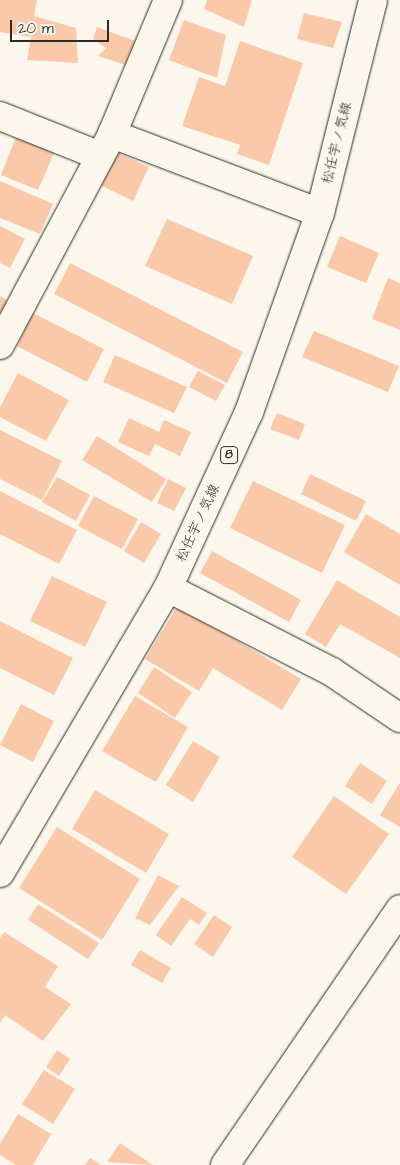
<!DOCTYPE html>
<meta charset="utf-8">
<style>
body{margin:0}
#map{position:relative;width:400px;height:1165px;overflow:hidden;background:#fbf7ec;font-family:"Architects Daughter","Klee One",sans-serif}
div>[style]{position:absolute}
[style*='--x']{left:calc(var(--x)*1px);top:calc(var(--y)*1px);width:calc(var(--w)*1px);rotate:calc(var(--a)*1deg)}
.building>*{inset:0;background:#fac9aa}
.roads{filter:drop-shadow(0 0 1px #2b2b2b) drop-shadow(0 0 1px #2b2b2b)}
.minor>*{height:28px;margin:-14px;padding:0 14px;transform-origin:14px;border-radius:14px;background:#fbf7ec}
.major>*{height:28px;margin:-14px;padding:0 14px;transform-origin:14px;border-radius:14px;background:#fbf7ec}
span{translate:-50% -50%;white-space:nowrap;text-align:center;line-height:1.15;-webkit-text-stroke:4px #fbf7ec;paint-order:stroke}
.shield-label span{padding:1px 4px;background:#fbf7ec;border:1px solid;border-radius:4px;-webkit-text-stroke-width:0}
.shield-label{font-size:12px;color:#2b2b2b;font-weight:700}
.street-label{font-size:14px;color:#2b2b2b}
.scale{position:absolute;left:10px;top:20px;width:99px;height:22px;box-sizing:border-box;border:2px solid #2b2b2b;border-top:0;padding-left:6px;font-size:15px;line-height:18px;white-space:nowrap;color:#2b2b2b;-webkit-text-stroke:4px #fbf7ec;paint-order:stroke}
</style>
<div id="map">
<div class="building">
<i style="clip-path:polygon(0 0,37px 0,34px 16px,76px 28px,78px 63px,27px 60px,32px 31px,30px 37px,0 32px)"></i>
<i style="clip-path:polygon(207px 0,252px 0,244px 27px,204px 9px)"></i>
<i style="clip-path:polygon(304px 13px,342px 22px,333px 48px,297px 39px)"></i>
<i style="clip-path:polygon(184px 20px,226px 35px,217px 78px,169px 60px)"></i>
<i style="clip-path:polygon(97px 27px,141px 43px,132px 67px,98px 56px,106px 48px,93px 39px)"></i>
<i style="clip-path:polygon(240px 41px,303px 63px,269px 165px,237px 154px,240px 145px,182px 126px,199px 77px,225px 86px)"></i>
<i style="clip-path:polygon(16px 137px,54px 153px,38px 190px,1px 175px)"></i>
<i style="clip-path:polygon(114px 151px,149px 167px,133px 201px,98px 184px)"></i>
<i style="clip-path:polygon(0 181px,53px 204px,40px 234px,0 218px)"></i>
<i style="clip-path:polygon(167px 219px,253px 256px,232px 304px,145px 266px)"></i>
<i style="clip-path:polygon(0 226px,25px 239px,10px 268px,0 263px)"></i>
<i style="clip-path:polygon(340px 236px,379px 253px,366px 283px,327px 267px)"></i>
<i style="clip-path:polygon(70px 263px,243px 352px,227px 383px,54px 294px)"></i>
<i style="clip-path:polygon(388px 278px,400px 283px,400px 330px,372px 319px)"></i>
<i style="clip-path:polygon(0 296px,12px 304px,0 323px)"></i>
<i style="clip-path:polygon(33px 313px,104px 349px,87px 382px,17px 346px)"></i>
<i style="clip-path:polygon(314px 331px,399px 366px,388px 392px,302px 357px)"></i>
<i style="clip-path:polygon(115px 355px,187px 387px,174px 413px,103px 382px)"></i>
<i style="clip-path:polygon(198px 371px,225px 385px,216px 401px,189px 387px)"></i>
<i style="clip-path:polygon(18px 373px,69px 400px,46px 441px,0 417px,0 407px)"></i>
<i style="clip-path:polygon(277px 413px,305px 424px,299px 440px,270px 429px)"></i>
<i style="clip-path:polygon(129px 418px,159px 432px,164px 420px,191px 432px,180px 456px,155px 444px,149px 456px,118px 442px)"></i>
<i style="clip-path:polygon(0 430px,62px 461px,42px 500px,0 479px)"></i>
<i style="clip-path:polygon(97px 436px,166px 479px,152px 502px,82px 460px)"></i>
<i style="clip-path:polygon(310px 474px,366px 501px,356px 521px,301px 494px)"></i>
<i style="clip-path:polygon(57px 477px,90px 495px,76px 521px,42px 502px)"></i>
<i style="clip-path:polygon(168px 479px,186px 488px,174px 511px,157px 503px)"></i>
<i style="clip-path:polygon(253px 481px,345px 525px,322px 573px,230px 528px)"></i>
<i style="clip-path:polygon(0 491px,77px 530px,59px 564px,0 534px)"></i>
<i style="clip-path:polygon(94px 496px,138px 519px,122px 549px,78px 526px)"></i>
<i style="clip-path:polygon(366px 514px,400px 534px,400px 585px,344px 552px)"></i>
<i style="clip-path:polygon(141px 522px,161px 534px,144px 563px,124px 551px)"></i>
<i style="clip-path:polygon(212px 551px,301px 600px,289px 622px,200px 573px)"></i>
<i style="clip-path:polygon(52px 576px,107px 602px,85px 647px,30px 621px)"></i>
<i style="clip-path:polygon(337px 580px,400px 617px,400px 658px,340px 624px,326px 647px,305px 634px)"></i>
<i style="clip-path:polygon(178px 605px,301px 679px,282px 710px,213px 668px,199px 691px,145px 659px)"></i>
<i style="clip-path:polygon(0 621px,73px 658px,54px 695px,0 668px)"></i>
<i style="clip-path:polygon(154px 667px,192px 692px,175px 718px,138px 693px)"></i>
<i style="clip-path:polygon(135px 696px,188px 727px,156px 782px,102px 751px)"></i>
<i style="clip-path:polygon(21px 704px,54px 721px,33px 762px,0 745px)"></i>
<i style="clip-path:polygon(193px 741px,220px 757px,193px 802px,166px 785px)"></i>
<i style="clip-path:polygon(360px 763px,387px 781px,372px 804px,345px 786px)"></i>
<i style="clip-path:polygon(400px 783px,400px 827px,380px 815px)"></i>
<i style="clip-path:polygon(95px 790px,169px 834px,146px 873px,72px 829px)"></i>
<i style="clip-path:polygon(334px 796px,389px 834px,346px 894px,292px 857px)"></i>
<i style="clip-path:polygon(57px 827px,140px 879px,102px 940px,19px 888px)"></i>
<i style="clip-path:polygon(158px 875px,179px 886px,150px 925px,135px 918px)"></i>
<i style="clip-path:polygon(182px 897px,207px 913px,199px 925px,190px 919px,171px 946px,156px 935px)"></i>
<i style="clip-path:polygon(38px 904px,99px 943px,88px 959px,28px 920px)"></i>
<i style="clip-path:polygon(214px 915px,232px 927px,213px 957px,194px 944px)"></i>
<i style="clip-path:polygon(4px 932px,58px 966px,45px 987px,71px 1004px,43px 1041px,5px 1015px,0 1023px,0 938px)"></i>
<i style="clip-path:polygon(140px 950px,171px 968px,162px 983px,131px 965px)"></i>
<i style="clip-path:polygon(57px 1050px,70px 1059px,59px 1076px,46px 1067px)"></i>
<i style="clip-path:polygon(44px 1070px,75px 1089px,53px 1124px,22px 1104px)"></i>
<i style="clip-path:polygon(18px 1114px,51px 1134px,33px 1165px,16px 1165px,0 1155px,0 1144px)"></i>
<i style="clip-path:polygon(120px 1143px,153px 1165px,107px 1162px)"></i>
<i style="clip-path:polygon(90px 1158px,101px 1165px,85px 1165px)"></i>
</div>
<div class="roads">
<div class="minor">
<i style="--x:0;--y:116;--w:108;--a:21.8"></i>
<i style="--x:112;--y:134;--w:222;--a:20.8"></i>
<i style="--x:0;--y:345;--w:239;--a:-62"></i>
<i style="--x:112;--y:134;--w:145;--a:-67.3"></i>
<i style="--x:168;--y:588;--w:184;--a:27.1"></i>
<i style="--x:332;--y:672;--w:82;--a:34.1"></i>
<i style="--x:225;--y:1165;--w:310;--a:-55.6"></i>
</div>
<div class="major">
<i style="--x:0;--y:873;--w:331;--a:-59.5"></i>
<i style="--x:168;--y:588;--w:194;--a:-65.3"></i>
<i style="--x:249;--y:412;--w:211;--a:-70.4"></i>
<i style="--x:320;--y:213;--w:219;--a:-76"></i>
</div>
</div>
<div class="shield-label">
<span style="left:229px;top:455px">8</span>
</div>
<div class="street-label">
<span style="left:337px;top:143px;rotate:-76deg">松任宇ノ気線</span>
<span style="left:198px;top:523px;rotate:-65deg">松任宇ノ気線</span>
</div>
<div class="scale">20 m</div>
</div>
